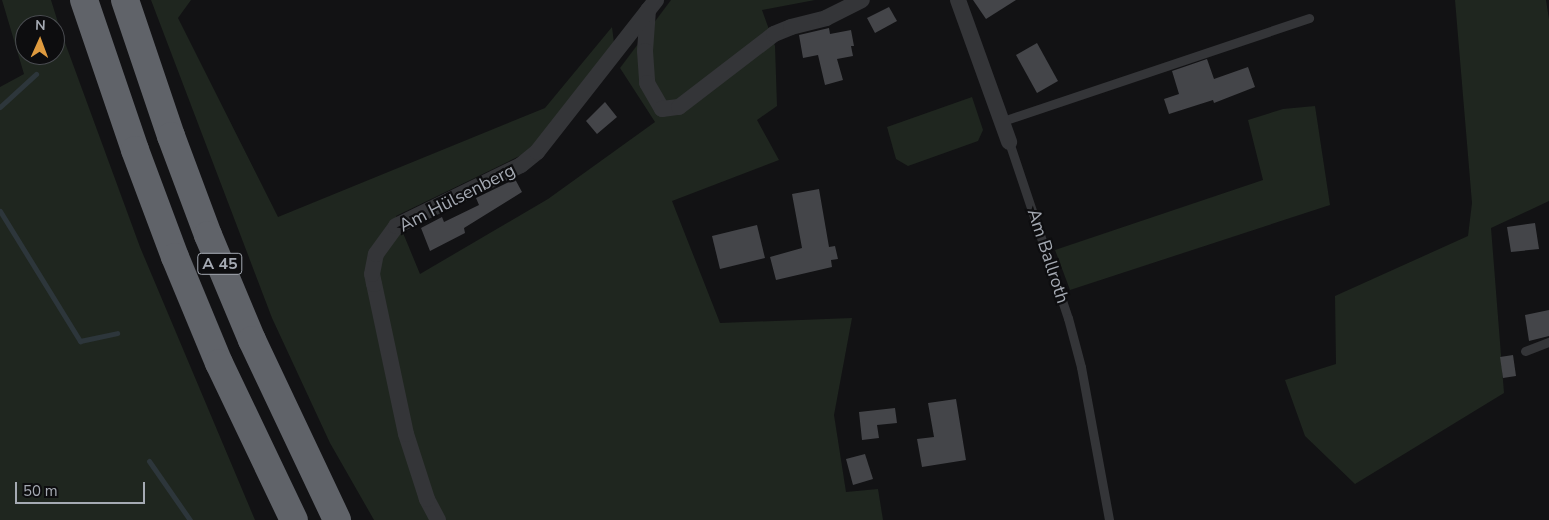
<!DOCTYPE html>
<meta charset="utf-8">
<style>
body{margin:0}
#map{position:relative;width:1549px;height:520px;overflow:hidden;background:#121214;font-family:"Nunito Sans",sans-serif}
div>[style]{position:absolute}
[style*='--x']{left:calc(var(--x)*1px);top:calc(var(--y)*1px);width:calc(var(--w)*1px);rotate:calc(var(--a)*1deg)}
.green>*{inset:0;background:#1f261f}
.stream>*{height:5px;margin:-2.5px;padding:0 2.5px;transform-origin:2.5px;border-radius:2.5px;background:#2d363b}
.building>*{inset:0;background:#444549}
.service>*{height:9px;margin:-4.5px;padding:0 4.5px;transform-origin:4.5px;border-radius:4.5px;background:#343538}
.minor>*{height:16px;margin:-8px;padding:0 8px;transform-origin:8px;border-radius:8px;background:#343538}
.motorway>*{height:28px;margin:-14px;padding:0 14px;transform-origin:14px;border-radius:14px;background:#606369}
span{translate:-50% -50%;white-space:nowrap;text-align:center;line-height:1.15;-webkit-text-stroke:4.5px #0d0d0f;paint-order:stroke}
.shield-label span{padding:1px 4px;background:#0d0d0f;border:1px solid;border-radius:4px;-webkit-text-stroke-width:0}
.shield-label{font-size:16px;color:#a5aab3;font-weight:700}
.street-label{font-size:18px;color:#a5aab3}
.north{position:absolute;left:15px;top:15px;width:50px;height:50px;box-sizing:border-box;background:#0d0d0f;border:1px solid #4a4c51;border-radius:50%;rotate:2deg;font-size:14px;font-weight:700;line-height:20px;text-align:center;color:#a5aab3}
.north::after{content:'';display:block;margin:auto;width:18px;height:22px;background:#df9b3f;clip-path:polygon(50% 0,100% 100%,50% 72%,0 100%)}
.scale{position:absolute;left:15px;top:482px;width:130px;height:22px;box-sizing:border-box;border:2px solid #a5aab3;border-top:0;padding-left:6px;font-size:15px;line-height:18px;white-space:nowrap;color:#a5aab3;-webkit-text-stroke:4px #0d0d0f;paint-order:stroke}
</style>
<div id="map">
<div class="green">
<i style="clip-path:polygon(evenodd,2px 0,51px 0,60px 29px,140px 247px,255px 520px,0 520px,0 87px,24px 74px,2px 0,25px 25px,55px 25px,55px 55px,25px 55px,25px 25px)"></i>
<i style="clip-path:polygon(151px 0,191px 0,178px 18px,278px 217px,545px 108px,612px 27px,614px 43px,534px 149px,396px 216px,420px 274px,548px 199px,655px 122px,620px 68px,671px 0,815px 0,762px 10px,775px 46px,777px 106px,757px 120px,779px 160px,672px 201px,720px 323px,852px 318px,834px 415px,846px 492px,878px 489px,883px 520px,374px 520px,330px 443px,272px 318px)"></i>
<i style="clip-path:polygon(1455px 0,1546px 0,1549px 19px,1549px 201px,1491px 228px,1504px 393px,1355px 484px,1305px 436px,1285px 380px,1336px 364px,1335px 296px,1468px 236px,1472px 203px)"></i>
<i style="clip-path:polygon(972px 97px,983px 130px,978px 141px,908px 166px,896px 159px,887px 127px)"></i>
<i style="clip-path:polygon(1315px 106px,1330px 205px,1070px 290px,1055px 250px,1263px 180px,1248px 120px,1283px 109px)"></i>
</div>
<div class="stream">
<i style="--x:0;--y:107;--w:49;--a:-42.5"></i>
<i style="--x:0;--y:211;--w:153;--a:58.4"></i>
<i style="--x:80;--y:341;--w:38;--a:-12"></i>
<i style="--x:149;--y:461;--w:72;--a:55.2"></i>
</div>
<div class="building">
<i style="clip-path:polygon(973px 0,1016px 0,986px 19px)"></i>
<i style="clip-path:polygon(889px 7px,897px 21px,875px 33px,867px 18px)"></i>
<i style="clip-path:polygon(829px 28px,830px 34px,851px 30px,854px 46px,851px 46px,853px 56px,837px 59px,843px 80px,825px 85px,818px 55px,803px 58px,799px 35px)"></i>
<i style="clip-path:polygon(1037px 43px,1058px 81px,1037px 93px,1016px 55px)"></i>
<i style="clip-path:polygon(1207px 59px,1214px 79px,1248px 67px,1255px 87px,1214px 103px,1213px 100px,1169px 114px,1164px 99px,1179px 94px,1172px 71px)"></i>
<i style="clip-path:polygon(605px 102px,617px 117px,597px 134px,586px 121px)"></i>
<i style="clip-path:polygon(515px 179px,522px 192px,464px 228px,465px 233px,430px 251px,421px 228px,442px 217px,444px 222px,479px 205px,476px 198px)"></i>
<i style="clip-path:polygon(819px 189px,829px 247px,835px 246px,838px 259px,831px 260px,832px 267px,776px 280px,770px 257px,802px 248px,792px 194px)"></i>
<i style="clip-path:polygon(1535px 223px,1539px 249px,1511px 252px,1507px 227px)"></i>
<i style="clip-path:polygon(757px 225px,765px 258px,720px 269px,712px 236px)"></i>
<i style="clip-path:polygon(1549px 310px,1549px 336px,1529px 341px,1525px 315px)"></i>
<i style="clip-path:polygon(1513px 355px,1516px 376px,1503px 378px,1500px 357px)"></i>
<i style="clip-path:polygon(956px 399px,966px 460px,922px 467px,917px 439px,934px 437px,928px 403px)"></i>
<i style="clip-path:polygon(895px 408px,897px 423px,877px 425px,879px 438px,862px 440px,859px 412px)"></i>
<i style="clip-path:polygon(865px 454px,873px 479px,853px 485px,846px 459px)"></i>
</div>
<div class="service">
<i style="--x:1003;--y:121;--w:323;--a:-18.6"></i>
<i style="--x:1009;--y:142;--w:186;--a:71.5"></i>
<i style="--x:1068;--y:318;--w:51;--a:75.1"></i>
<i style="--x:1081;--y:367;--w:156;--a:79.6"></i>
<i style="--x:1525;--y:351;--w:26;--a:-21"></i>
</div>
<div class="minor">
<i style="--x:958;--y:0;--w:151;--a:70.2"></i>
<i style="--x:648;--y:10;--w:41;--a:94.2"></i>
<i style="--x:645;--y:51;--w:32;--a:86"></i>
<i style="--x:647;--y:83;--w:30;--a:60"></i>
<i style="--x:662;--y:109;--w:17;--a:-7"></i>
<i style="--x:679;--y:107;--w:120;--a:-37.5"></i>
<i style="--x:774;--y:34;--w:18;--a:-22"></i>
<i style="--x:791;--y:27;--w:36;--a:-14"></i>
<i style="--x:826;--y:18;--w:40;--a:-26.6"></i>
<i style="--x:438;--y:520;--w:24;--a:-118"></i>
<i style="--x:427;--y:499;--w:68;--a:-107.9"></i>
<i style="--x:406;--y:434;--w:153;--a:-102"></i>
<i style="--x:374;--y:284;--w:10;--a:-101"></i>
<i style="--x:372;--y:274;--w:20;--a:-79"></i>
<i style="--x:376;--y:254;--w:34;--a:-54"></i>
<i style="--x:396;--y:226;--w:139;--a:-26"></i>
<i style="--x:521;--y:165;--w:21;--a:-39"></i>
<i style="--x:537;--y:152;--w:193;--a:-51.9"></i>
</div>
<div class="motorway">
<i style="--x:84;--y:0;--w:158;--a:71.2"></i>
<i style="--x:135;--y:150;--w:114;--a:69.5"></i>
<i style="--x:175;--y:257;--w:115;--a:67.5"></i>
<i style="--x:219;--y:363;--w:174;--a:64.5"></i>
<i style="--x:125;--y:0;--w:144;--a:71.3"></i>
<i style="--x:171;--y:136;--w:106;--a:69.5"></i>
<i style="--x:208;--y:235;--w:114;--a:67.3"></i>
<i style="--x:252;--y:340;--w:199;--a:64.7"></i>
</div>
<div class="shield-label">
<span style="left:220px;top:264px">A 45</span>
</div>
<div class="street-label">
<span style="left:457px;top:198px;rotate:-27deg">Am Hülsenberg</span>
<span style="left:1048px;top:256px;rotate:72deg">Am Ballroth</span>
</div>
<div class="north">N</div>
<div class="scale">50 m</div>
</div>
